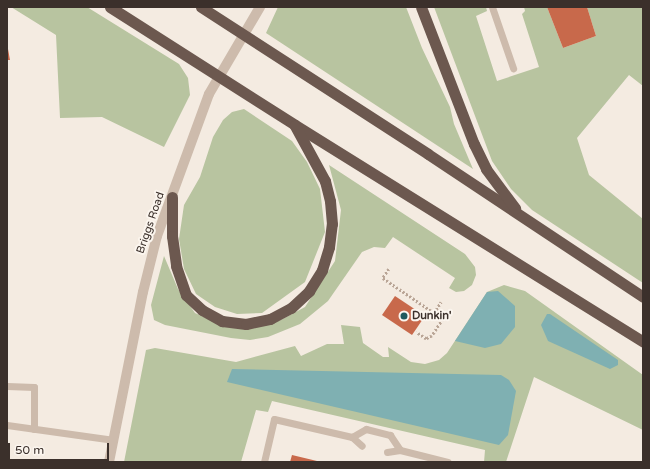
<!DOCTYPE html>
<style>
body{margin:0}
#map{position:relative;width:650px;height:469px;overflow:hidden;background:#f4ebe1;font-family:"Varela Round",sans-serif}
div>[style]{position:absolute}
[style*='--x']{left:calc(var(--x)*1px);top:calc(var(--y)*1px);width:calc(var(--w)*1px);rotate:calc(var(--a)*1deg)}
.green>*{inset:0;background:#b8c4a0}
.water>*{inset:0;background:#7fb0b2}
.building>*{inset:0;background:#c8694b}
.path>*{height:2.5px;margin-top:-1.25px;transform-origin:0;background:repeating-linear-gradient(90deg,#b9a596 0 2px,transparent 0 4px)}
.service>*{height:7px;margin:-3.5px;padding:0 3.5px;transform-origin:3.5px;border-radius:3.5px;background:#cdbbac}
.tertiary>*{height:10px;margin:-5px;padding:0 5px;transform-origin:5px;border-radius:5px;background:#cdbbac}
.trunk>*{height:11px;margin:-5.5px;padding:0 5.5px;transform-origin:5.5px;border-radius:5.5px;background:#6c584f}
.dots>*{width:11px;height:11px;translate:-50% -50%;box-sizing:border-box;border:2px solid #fbf5ee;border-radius:50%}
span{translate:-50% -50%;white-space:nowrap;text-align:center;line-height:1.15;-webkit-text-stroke:4px #fbf5ee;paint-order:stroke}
.street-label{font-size:11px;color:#3b302b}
.poi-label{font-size:11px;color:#3b302b;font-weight:700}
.left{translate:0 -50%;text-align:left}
.frame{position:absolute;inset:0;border:8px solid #3b302b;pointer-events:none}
.scale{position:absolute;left:8px;top:443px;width:101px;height:18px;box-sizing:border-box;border:2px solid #3b302b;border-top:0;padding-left:5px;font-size:12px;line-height:14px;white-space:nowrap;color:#3b302b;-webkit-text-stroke:3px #fbf5ee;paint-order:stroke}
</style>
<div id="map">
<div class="green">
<i style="clip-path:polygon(11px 7px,87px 7px,179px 64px,188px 78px,190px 95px,164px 147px,102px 117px,60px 118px,56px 35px)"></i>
<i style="clip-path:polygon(278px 7px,406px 7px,422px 48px,450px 107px,454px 124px,473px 169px,266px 33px)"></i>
<i style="clip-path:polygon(434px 7px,486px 7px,487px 11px,476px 16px,497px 81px,539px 67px,522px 14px,525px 11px,524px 7px,547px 7px,563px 48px,596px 36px,587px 7px,643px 7px,643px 86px,629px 75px,577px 138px,589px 175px,643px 219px,643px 283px,532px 210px,511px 189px,492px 161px)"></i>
<i style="clip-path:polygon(244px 109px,292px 141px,307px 162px,320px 189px,325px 232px,305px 282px,262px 313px,237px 314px,215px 307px,196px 294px,184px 269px,179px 239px,184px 205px,200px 177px,213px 137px,223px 120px,232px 112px)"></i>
<i style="clip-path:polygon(329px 165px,465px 254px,475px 267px,476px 275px,472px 285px,464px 291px,456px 292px,449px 288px,455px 278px,393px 237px,385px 248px,374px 247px,362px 252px,328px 301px,300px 324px,268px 337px,250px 340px,231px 338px,165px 325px,154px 320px,151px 305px,164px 256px,178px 289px,195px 313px,226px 327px,258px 327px,281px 320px,305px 307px,335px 261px,341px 210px)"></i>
<i style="clip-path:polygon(504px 285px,525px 291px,643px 375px,643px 430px,534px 377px,506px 462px,484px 462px,485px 450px,272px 401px,268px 412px,256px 410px,241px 462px,124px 462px,146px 350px,155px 348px,236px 362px,295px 346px,301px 356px,327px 344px,344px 344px,341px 325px,360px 327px,363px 343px,383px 357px,389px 357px,388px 347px,411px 362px,425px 364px,439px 360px,447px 353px,487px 292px)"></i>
</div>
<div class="water">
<i style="clip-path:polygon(498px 291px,515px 306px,515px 327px,501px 344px,485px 348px,455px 341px,487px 292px)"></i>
<i style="clip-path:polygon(547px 314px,550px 314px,618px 360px,618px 365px,610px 369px,548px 341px,541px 325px)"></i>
<i style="clip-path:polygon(232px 369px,501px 375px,509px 380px,516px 391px,508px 435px,499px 445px,227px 382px)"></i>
</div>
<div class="building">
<i style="clip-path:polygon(547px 7px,587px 7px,596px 36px,563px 48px)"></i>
<i style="clip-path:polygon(8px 49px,10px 60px,7px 60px,7px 50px)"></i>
<i style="clip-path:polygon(395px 296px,425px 316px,412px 335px,382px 315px)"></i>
<i style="clip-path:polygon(292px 455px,317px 461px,317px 462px,290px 462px)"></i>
</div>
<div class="path">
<i style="--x:389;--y:269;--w:11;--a:124"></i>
<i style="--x:383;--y:278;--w:73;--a:34.3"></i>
<i style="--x:443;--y:319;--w:20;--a:123"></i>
<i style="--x:432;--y:336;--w:7;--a:153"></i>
<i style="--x:426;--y:339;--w:12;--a:-145"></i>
<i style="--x:434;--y:313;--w:13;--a:-58"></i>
</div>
<div class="service">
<i style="--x:492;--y:7;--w:65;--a:71"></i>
<i style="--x:7;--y:386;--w:27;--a:2"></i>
<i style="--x:34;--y:387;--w:42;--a:90"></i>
<i style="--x:7;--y:425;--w:108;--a:8"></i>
<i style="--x:352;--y:437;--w:16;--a:-30"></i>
<i style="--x:366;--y:429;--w:25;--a:14"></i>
<i style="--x:390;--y:435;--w:18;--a:56"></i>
<i style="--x:387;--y:452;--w:13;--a:-9"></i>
<i style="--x:400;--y:450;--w:49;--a:14"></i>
<i style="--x:264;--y:462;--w:44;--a:-76.9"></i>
<i style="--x:274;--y:419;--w:80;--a:13"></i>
<i style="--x:352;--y:437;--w:13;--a:42"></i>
</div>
<div class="tertiary">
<i style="--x:109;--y:462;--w:173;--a:-78.7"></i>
<i style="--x:143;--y:292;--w:58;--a:-76"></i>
<i style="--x:157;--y:236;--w:151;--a:-69.9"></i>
<i style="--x:209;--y:94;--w:101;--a:-59.6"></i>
</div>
<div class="trunk">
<i style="--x:110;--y:7;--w:219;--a:32.5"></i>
<i style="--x:295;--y:125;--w:410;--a:31.9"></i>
<i style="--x:201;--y:7;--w:270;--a:32.9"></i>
<i style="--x:428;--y:154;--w:258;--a:33.6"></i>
<i style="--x:421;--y:7;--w:147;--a:68.9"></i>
<i style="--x:474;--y:144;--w:28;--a:64"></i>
<i style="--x:486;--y:169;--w:49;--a:53.4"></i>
<i style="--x:172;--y:197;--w:39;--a:90"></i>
<i style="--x:172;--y:236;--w:30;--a:82"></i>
<i style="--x:176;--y:266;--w:31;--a:71"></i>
<i style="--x:186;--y:295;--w:22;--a:43"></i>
<i style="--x:202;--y:310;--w:23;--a:29"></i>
<i style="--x:222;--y:321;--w:24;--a:7"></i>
<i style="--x:246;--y:324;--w:25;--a:-12"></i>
<i style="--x:270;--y:319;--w:24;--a:-28"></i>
<i style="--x:291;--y:308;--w:25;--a:-43"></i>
<i style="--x:309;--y:291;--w:25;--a:-58"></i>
<i style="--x:322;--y:270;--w:24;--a:-73"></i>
<i style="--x:329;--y:247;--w:23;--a:-83"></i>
<i style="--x:332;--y:224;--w:23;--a:-95"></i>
<i style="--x:330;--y:201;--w:21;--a:-104"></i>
<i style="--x:325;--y:181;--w:63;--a:-118.6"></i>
</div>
<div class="dots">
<i style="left:404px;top:316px;background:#1f5a5e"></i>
</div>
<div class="street-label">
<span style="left:151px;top:223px;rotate:-71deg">Briggs Road</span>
</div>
<div class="poi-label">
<span class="left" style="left:412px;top:316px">Dunkin'</span>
</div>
<div class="frame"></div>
<div class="scale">50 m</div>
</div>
